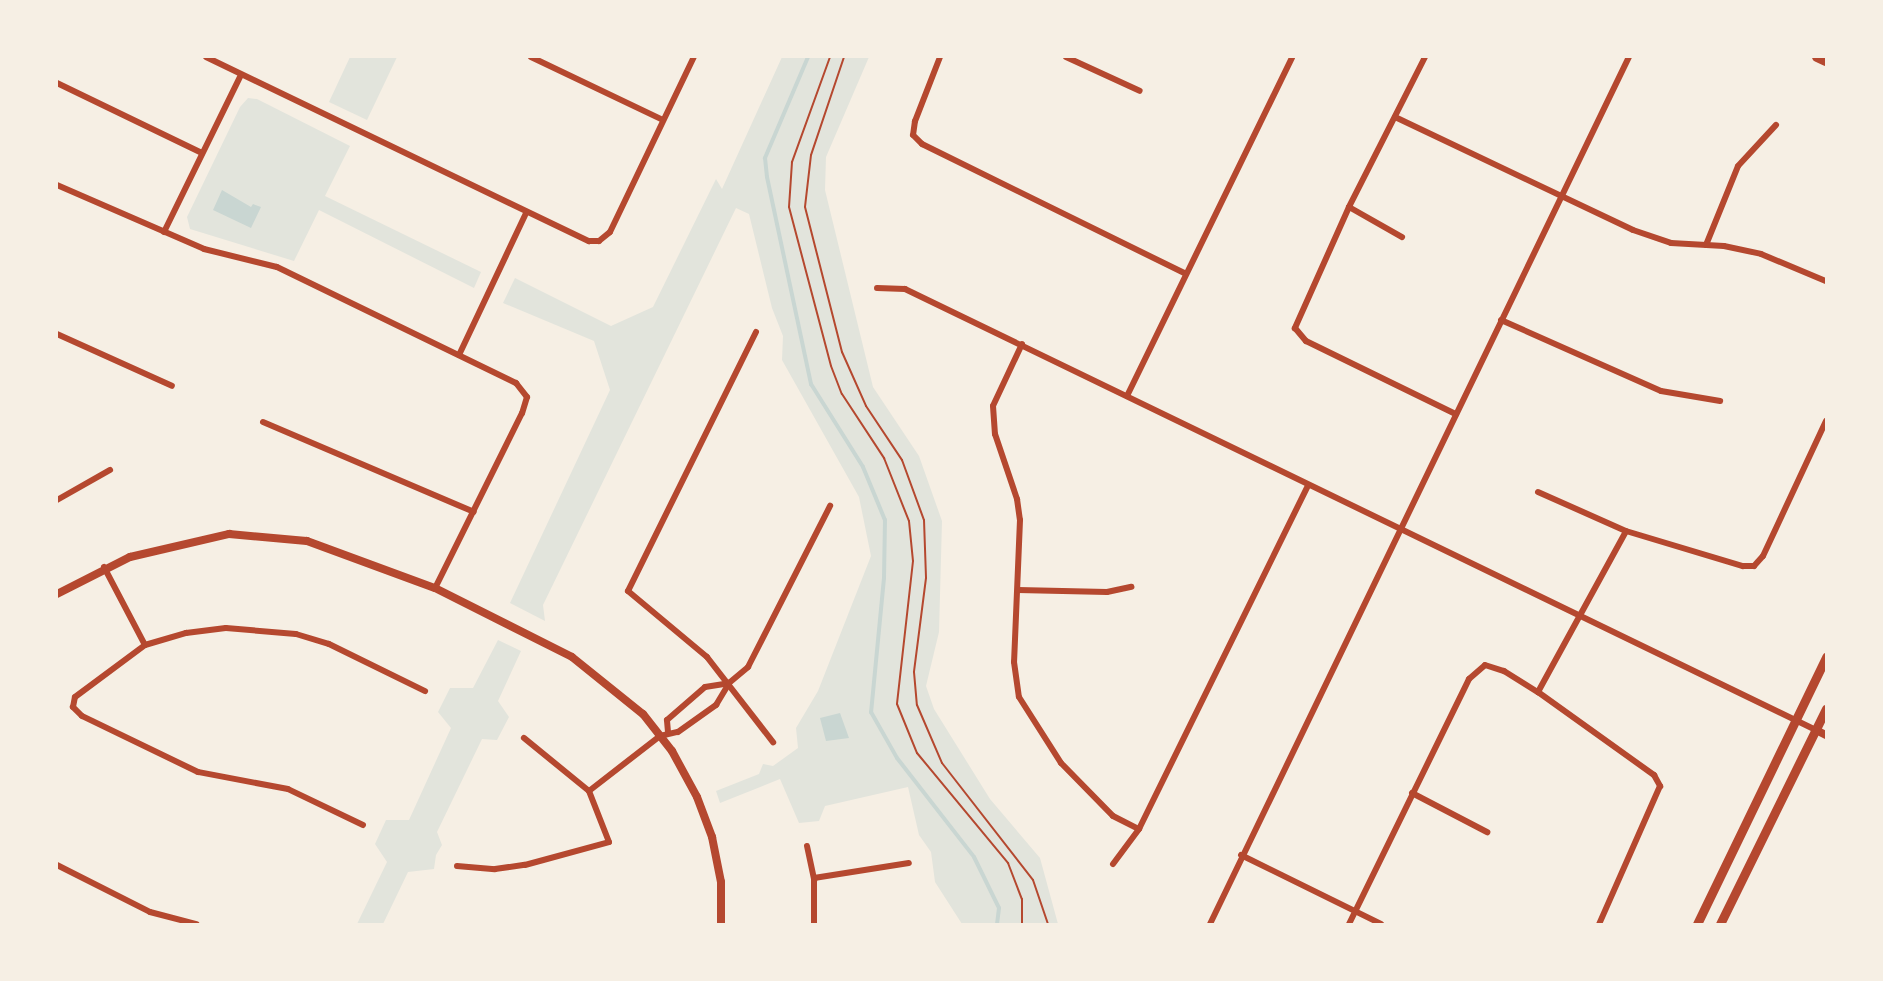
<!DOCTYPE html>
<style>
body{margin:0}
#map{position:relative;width:1883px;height:981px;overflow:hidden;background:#f6efe4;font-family:Lora,serif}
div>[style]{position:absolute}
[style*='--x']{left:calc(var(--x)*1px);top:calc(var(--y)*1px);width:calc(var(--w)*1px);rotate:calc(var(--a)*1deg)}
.green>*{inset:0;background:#e2e4dc}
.water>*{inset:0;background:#c9d6d2}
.stream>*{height:4px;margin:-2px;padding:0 2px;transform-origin:2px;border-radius:2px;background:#c9d6d2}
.path>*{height:2px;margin:-1px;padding:0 1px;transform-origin:1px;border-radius:1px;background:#b5482f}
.minor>*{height:6px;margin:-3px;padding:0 3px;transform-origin:3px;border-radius:3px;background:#b5482f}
.tertiary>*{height:8px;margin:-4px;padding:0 4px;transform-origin:4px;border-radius:4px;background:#b5482f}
.secondary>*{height:9px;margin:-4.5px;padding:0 4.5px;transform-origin:4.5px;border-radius:4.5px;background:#b5482f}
.primary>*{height:10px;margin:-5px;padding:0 5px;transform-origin:5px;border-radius:5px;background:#b5482f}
span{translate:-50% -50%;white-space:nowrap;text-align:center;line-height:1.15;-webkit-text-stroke:4.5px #f6efe4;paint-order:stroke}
.frame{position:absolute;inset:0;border:58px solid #f6efe4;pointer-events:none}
</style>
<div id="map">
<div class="green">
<i style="clip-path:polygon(350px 57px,397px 57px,367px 120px,329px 102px)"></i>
<i style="clip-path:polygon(782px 57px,869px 57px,826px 157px,825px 190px,873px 387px,919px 456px,942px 521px,939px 632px,926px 686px,934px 709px,990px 799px,1040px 858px,1058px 924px,962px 924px,935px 882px,931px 852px,919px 835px,908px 787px,825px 806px,819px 821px,799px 823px,780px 779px,720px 803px,716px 791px,759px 774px,763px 764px,773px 766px,798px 748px,796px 728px,818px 691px,871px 556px,859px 497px,782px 360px,783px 336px,772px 308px,749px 214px,736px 208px,543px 605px,545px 621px,510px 603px,610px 390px,594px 341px,503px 303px,515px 278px,611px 326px,653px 307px,716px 179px,722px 189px)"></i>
<i style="clip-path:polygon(248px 98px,257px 99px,350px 146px,325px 196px,481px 272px,474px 288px,319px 210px,294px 261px,190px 229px,187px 217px,240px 107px)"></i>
<i style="clip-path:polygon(498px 640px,521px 651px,498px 701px,509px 717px,497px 740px,482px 739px,437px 832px,442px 845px,436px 855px,434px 869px,408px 872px,383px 924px,357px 924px,387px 862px,375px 844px,386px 820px,409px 820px,451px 728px,438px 712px,450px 688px,473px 688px)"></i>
</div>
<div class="water">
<i style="clip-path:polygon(222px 190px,251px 207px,253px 204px,261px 207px,251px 228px,213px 210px)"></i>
<i style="clip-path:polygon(840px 713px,849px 738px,826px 741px,820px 718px)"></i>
</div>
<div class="stream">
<i style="--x:808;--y:57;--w:110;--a:113.1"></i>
<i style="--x:765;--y:158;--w:19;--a:84"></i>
<i style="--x:767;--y:177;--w:212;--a:78"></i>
<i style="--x:811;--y:384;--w:98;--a:57.9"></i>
<i style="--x:863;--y:467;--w:57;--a:67.5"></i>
<i style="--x:885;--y:520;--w:58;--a:91"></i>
<i style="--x:884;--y:578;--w:135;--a:95.5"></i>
<i style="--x:871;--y:712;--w:53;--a:60.5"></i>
<i style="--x:897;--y:758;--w:125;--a:52.1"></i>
<i style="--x:974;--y:857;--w:57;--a:63.9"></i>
<i style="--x:999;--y:908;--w:16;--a:97"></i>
</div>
<div class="path">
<i style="--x:830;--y:57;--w:112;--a:109.9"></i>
<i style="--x:792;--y:162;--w:45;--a:93.8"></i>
<i style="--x:789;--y:207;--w:164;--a:75.2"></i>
<i style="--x:831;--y:366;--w:30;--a:69"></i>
<i style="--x:842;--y:394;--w:77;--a:56.7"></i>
<i style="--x:884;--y:458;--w:68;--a:68.4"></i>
<i style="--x:909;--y:521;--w:40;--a:84.3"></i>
<i style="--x:913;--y:561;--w:144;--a:96.4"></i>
<i style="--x:897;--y:704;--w:53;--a:67.8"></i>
<i style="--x:917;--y:753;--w:143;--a:50.4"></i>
<i style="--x:1008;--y:863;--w:39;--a:69"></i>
<i style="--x:1022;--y:899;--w:25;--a:90"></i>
<i style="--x:844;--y:57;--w:103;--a:108.6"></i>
<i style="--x:811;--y:155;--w:52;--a:96.6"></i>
<i style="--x:805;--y:207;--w:150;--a:75.7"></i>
<i style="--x:842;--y:352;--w:59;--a:66"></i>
<i style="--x:866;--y:406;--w:65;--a:56.3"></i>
<i style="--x:902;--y:460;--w:64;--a:69.9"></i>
<i style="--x:924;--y:520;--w:58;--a:88"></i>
<i style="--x:926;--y:578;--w:95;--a:97.3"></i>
<i style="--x:914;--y:672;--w:33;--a:85"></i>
<i style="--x:917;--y:705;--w:63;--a:66.7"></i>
<i style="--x:942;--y:763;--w:148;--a:52.1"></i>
<i style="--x:1033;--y:880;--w:46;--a:71.2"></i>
</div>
<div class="minor">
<i style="--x:206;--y:57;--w:425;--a:25.7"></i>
<i style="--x:589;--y:241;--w:10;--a:0"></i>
<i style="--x:599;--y:241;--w:14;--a:-39"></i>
<i style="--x:610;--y:232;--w:194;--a:-64.4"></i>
<i style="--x:531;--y:57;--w:146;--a:25.5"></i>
<i style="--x:940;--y:57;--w:69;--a:111.3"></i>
<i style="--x:915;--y:121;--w:14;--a:98"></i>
<i style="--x:913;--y:135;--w:13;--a:45"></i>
<i style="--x:922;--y:144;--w:294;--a:26.2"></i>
<i style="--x:1066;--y:57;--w:81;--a:24.7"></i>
<i style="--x:1425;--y:57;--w:168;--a:116.9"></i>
<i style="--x:1349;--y:207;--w:133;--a:114.1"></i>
<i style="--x:1295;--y:328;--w:17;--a:50"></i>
<i style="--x:1306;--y:341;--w:167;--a:26"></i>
<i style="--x:57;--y:83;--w:161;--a:25.8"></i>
<i style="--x:1395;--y:117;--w:263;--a:25.4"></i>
<i style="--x:1633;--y:230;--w:40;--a:18.9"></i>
<i style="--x:1671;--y:243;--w:53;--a:3.2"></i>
<i style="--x:1724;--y:246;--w:38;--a:12"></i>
<i style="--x:1761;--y:254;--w:70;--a:22.6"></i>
<i style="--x:57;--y:185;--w:160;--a:23.5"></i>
<i style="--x:204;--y:249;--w:75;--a:13.9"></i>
<i style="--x:277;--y:267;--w:266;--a:25.9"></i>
<i style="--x:516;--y:383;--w:18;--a:52"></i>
<i style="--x:527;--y:397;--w:17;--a:107"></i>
<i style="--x:522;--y:413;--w:195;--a:116.4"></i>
<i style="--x:1349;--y:207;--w:61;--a:29.5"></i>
<i style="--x:164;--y:232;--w:175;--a:-63.9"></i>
<i style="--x:1706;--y:245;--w:85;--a:-67.9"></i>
<i style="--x:1738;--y:166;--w:56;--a:-47.2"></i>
<i style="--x:877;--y:288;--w:28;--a:2"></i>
<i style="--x:905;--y:289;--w:1012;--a:25.83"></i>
<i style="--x:1501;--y:320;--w:175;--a:23.9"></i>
<i style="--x:1661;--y:391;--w:60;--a:9.6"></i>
<i style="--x:756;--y:332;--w:289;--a:116.3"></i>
<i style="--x:628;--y:591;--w:103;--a:39.9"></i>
<i style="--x:707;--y:657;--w:108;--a:52.2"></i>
<i style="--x:57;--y:334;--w:126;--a:24.3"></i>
<i style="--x:1022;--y:344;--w:68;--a:115.1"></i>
<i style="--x:993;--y:406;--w:28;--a:86"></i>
<i style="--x:995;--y:434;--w:69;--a:71.3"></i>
<i style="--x:1017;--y:499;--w:21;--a:82"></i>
<i style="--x:1020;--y:520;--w:142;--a:92.4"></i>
<i style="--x:1014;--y:662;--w:35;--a:82"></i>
<i style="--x:1019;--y:697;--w:78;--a:57.5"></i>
<i style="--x:1061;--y:763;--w:74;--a:45.5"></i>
<i style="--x:1113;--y:816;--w:29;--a:27"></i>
<i style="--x:459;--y:355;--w:157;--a:-64.7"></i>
<i style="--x:1127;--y:396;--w:377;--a:-64"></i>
<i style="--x:263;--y:422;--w:229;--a:23.1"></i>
<i style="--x:1538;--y:492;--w:96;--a:23.9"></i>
<i style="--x:1626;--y:531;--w:122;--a:16.7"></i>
<i style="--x:1743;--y:566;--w:11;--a:0"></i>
<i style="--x:1754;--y:566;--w:13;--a:-48"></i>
<i style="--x:1763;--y:556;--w:149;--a:-65"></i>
<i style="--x:57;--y:500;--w:61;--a:-29.5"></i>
<i style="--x:104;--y:567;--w:88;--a:62.3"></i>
<i style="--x:1018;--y:590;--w:89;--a:1.3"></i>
<i style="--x:1107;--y:592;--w:25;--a:-12"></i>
<i style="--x:1538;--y:692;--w:183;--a:-61.3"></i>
<i style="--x:668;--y:732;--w:12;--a:-95"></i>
<i style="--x:667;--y:720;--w:50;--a:-41"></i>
<i style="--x:705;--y:687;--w:24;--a:-9"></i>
<i style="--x:589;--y:791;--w:90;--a:-37.8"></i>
<i style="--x:660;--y:736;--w:18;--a:-13"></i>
<i style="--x:678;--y:732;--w:47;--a:-35.4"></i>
<i style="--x:716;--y:705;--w:26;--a:-59"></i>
<i style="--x:729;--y:683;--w:25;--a:-40"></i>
<i style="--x:748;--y:667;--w:181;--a:-63"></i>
<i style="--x:1412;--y:793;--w:85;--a:27.5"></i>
<i style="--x:363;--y:825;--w:83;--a:-154.4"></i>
<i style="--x:288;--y:789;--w:92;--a:-169.3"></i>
<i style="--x:198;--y:772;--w:129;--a:-154.2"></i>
<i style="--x:82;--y:716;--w:13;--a:-135"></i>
<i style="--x:73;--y:707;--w:10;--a:-79"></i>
<i style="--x:75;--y:697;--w:87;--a:-36.6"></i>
<i style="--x:145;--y:645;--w:43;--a:-16.3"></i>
<i style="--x:186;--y:633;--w:40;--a:-7.1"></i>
<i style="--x:226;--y:628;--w:70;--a:4.9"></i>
<i style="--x:296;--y:634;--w:34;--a:17"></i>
<i style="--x:329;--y:644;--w:107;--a:26.1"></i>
<i style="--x:807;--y:846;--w:35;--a:78"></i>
<i style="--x:814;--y:880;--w:44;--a:90"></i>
<i style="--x:1241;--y:855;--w:156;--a:26.2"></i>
<i style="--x:1113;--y:864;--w:44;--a:-53.4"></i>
<i style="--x:1139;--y:829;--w:383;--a:-63.8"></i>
<i style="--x:57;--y:865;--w:104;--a:26.8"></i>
<i style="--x:150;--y:912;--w:48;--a:14.6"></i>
<i style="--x:457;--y:866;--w:38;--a:5"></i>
<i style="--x:495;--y:869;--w:30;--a:-8"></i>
<i style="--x:525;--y:865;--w:87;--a:-15.3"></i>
<i style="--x:609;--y:842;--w:55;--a:-111.4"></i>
<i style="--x:589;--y:791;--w:84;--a:-140.8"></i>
<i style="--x:814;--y:878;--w:96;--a:-9"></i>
<i style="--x:1210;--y:924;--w:963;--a:-64.21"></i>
<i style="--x:1349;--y:924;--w:273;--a:-63.9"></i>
<i style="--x:1469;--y:679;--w:21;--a:-41"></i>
<i style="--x:1485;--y:665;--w:20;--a:18"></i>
<i style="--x:1504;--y:671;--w:40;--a:32"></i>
<i style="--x:1538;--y:692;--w:143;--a:35.6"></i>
<i style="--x:1654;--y:775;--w:13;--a:61"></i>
<i style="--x:1660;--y:786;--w:151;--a:113.8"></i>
</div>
<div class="tertiary">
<i style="--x:57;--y:594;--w:82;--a:-26.9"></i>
<i style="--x:130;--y:557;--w:102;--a:-13.1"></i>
<i style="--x:229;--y:534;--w:78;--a:5.1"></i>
<i style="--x:307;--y:541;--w:136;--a:20.2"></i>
<i style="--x:435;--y:588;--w:153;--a:26.7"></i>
<i style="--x:572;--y:657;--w:91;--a:38.8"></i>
<i style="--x:643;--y:714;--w:47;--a:51.9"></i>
<i style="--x:672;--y:751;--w:52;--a:61.5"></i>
<i style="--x:697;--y:797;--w:43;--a:69.4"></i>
<i style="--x:712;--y:837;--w:46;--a:78.7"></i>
<i style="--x:721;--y:882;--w:42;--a:90"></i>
<i style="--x:1816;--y:730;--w:11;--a:27"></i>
</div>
<div class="secondary">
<i style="--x:1697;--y:924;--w:297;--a:-64.2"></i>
<i style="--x:1720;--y:924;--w:240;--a:-63.8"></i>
</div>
<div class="primary">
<i style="--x:1817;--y:57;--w:10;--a:24"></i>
</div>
<div class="frame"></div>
</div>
